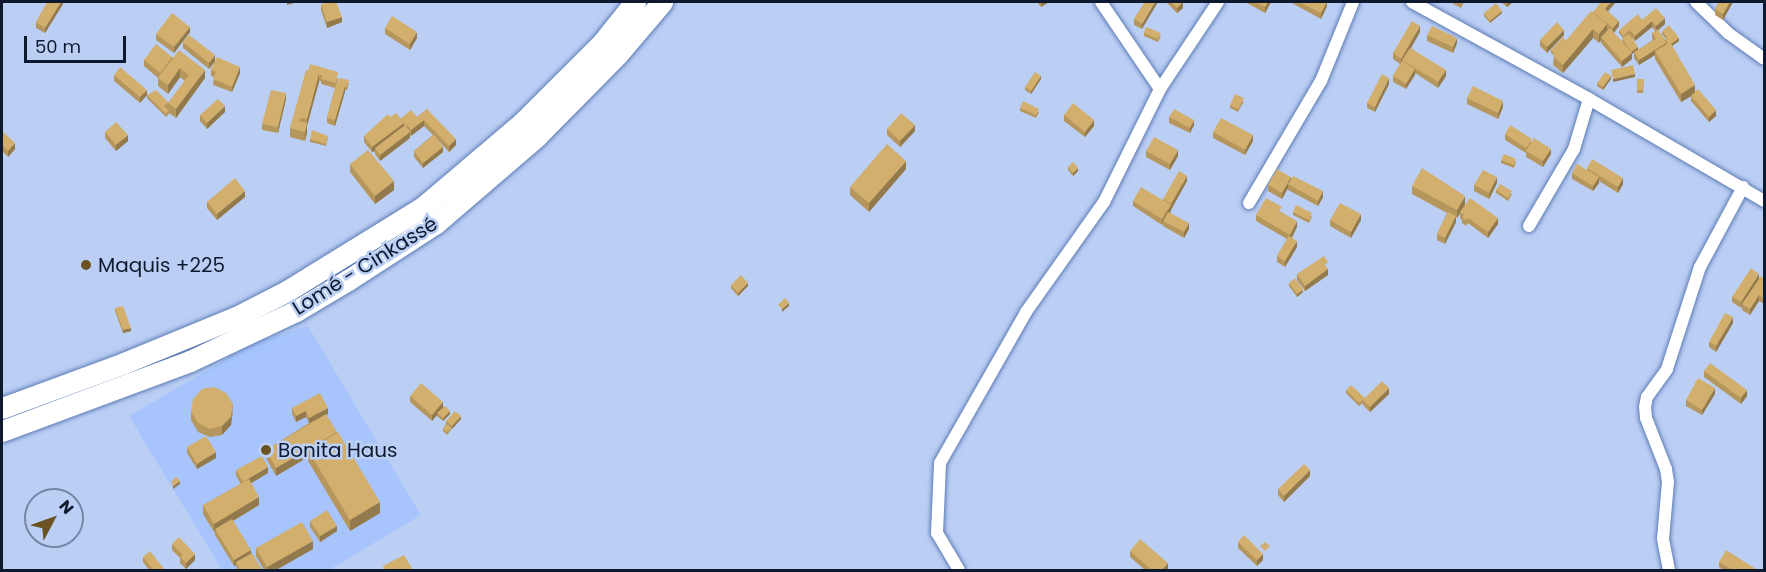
<!DOCTYPE html>
<meta charset="utf-8">
<style>
body{margin:0}
#map{position:relative;width:1766px;height:572px;overflow:hidden;background:#bbcff5;font-family:Poppins,sans-serif}
div>[style]{position:absolute}
[style*='--x']{left:calc(var(--x)*1px);top:calc(var(--y)*1px);width:calc(var(--w)*1px);rotate:calc(var(--a)*1deg)}
.built>*{inset:0;background:#a7c5fc}
.roads{filter:drop-shadow(0 0 2px #5d7cb5) drop-shadow(0 0 2px #5d7cb5)}
.minor>*{height:12px;margin:-6px;padding:0 6px;transform-origin:6px;border-radius:6px;background:#fff}
.trunk>*{height:21px;margin:-10.5px;padding:0 10.5px;transform-origin:10.5px;border-radius:10.5px;background:#fff}
.wall>*{inset:0;background:#b5965d}
.shaded-wall>*{inset:0;background:#937a4c}
.building>*{inset:0;background:#d2af6c}
.dots>*{width:16px;height:16px;translate:-50% -50%;box-sizing:border-box;border:3px solid #bbcff5;border-radius:50%}
span{translate:-50% -50%;white-space:nowrap;text-align:center;line-height:1.15;-webkit-text-stroke:5px #bbcff5;paint-order:stroke}
.poi-label{font-size:20px;color:#0d192f}
.left{translate:0 -50%;text-align:left}
.street-label{font-size:20px;color:#0d192f}
.frame{position:absolute;inset:0;border:3px solid #0d192f;pointer-events:none}
.north{position:absolute;left:24px;top:488px;width:60px;height:60px;box-sizing:border-box;background:#bbcff5;border:2px solid #7586a6;border-radius:50%;rotate:49deg;font-size:16px;font-weight:700;line-height:24px;text-align:center;color:#0d192f}
.north::after{content:'';display:block;margin:auto;width:21px;height:27px;background:#6a5222;clip-path:polygon(50% 0,100% 100%,50% 72%,0 100%)}
.scale{position:absolute;left:24px;top:36px;width:102px;height:27px;box-sizing:border-box;border:3px solid #0d192f;border-top:0;padding-left:8px;font-size:18px;line-height:21px;white-space:nowrap;color:#0d192f;-webkit-text-stroke:4px #bbcff5;paint-order:stroke}
</style>
<div id="map">
<div class="built">
<i style="clip-path:polygon(308px 326px,421px 515px,329px 570px,222px 570px,129px 416px,254px 343px)"></i>
</div>
<div class="roads">
<div class="minor">
<i style="--x:1101;--y:2;--w:105;--a:55.9"></i>
<i style="--x:1412;--y:2;--w:202;--a:28.7"></i>
<i style="--x:1589;--y:99;--w:203;--a:30.2"></i>
<i style="--x:1696;--y:2;--w:45;--a:44.1"></i>
<i style="--x:1728;--y:33;--w:44;--a:35.8"></i>
<i style="--x:1249;--y:203;--w:142;--a:-59.5"></i>
<i style="--x:1321;--y:81;--w:85;--a:-67.9"></i>
<i style="--x:1529;--y:226;--w:89;--a:-59.7"></i>
<i style="--x:1574;--y:149;--w:52;--a:-73.3"></i>
<i style="--x:959;--y:570;--w:43;--a:-120.7"></i>
<i style="--x:937;--y:533;--w:70;--a:-87.5"></i>
<i style="--x:940;--y:463;--w:174;--a:-60.3"></i>
<i style="--x:1026;--y:312;--w:135;--a:-54.7"></i>
<i style="--x:1104;--y:202;--w:126;--a:-63.6"></i>
<i style="--x:1160;--y:89;--w:105;--a:-56.3"></i>
<i style="--x:1669;--y:570;--w:32;--a:-101"></i>
<i style="--x:1663;--y:539;--w:57;--a:-85"></i>
<i style="--x:1668;--y:482;--w:13;--a:-99"></i>
<i style="--x:1666;--y:469;--w:55;--a:-111.4"></i>
<i style="--x:1646;--y:418;--w:11;--a:-95"></i>
<i style="--x:1645;--y:407;--w:10;--a:-79"></i>
<i style="--x:1647;--y:397;--w:34;--a:-54"></i>
<i style="--x:1667;--y:369;--w:107;--a:-72.1"></i>
<i style="--x:1700;--y:267;--w:91;--a:-61.7"></i>
</div>
<div class="trunk">
<i style="--x:2;--y:408;--w:130;--a:-20.2"></i>
<i style="--x:124;--y:363;--w:121;--a:-22.3"></i>
<i style="--x:236;--y:317;--w:57;--a:-27"></i>
<i style="--x:287;--y:291;--w:160;--a:-31.7"></i>
<i style="--x:423;--y:207;--w:130;--a:-40.3"></i>
<i style="--x:522;--y:123;--w:113;--a:-45"></i>
<i style="--x:602;--y:43;--w:53;--a:-51.2"></i>
<i style="--x:2;--y:431;--w:201;--a:-20.4"></i>
<i style="--x:190;--y:361;--w:117;--a:-25.3"></i>
<i style="--x:296;--y:311;--w:61;--a:-30.8"></i>
<i style="--x:348;--y:280;--w:105;--a:-32.9"></i>
<i style="--x:436;--y:223;--w:133;--a:-40.7"></i>
<i style="--x:537;--y:136;--w:114;--a:-45.4"></i>
<i style="--x:617;--y:55;--w:70;--a:-49.7"></i>
</div>
</div>
<div class="wall">
<i style="clip-path:polygon(63px 2px,63px 4px,45px 33px,36px 28px,36px 22px)"></i>
<i style="clip-path:polygon(1037px 2px,1049px 2px,1041px 7px)"></i>
<i style="clip-path:polygon(1145px 2px,1142px 29px,1134px 25px,1134px 19px)"></i>
<i style="clip-path:polygon(1166px 2px,1183px 2px,1183px 8px,1177px 13px)"></i>
<i style="clip-path:polygon(1245px 2px,1271px 2px,1265px 13px)"></i>
<i style="clip-path:polygon(1292px 2px,1327px 2px,1327px 6px,1321px 19px,1292px 3px)"></i>
<i style="clip-path:polygon(1450px 2px,1464px 2px,1461px 8px)"></i>
<i style="clip-path:polygon(1501px 2px,1513px 2px,1507px 7px)"></i>
<i style="clip-path:polygon(evenodd,1615px 2px,1608px 11px,1619px 26px,1614px 33px,1624px 44px,1622px 41px,1623px 38px,1619px 33px,1619px 30px,1642px 20px,1665px 24px,1658px 30px,1665px 40px,1666px 39px,1662px 34px,1662px 31px,1679px 41px,1672px 46px,1695px 92px,1716px 116px,1709px 122px,1691px 101px,1691px 96px,1681px 102px,1655px 59px,1655px 55px,1639px 65px,1634px 58px,1634px 52px,1632px 54px,1632px 59px,1622px 67px,1601px 43px,1601px 40px,1599px 43px,1593px 38px,1563px 73px,1553px 65px,1554px 55px,1551px 53px,1551px 50px,1566px 41px,1593px 12px,1615px 2px,1652px 27px,1655px 31px,1652px 33px,1652px 38px,1653px 40px,1638px 50px,1631px 37px,1635px 41px,1652px 27px)"></i>
<i style="clip-path:polygon(1719px 2px,1733px 2px,1723px 20px,1715px 15px,1715px 9px)"></i>
<i style="clip-path:polygon(321px 4px,342px 22px,327px 28px,321px 10px)"></i>
<i style="clip-path:polygon(1484px 13px,1502px 13px,1490px 23px,1484px 16px)"></i>
<i style="clip-path:polygon(385px 28px,417px 38px,410px 50px,385px 34px)"></i>
<i style="clip-path:polygon(190px 32px,174px 53px,156px 40px,156px 34px)"></i>
<i style="clip-path:polygon(1420px 32px,1411px 48px,1446px 76px,1438px 88px,1415px 73px,1406px 89px,1393px 82px,1393px 76px,1400px 64px,1393px 59px,1393px 53px)"></i>
<i style="clip-path:polygon(1144px 33px,1161px 36px,1158px 42px,1144px 36px)"></i>
<i style="clip-path:polygon(1427px 35px,1457px 43px,1453px 53px,1427px 41px)"></i>
<i style="clip-path:polygon(1564px 35px,1547px 53px,1540px 46px,1540px 40px)"></i>
<i style="clip-path:polygon(183px 42px,215px 61px,240px 73px,232px 92px,213px 85px,214px 77px,211px 76px,211px 70px,215px 62px,209px 69px,183px 48px)"></i>
<i style="clip-path:polygon(172px 57px,205px 78px,176px 118px,169px 113px,169px 114px,166px 117px,147px 98px,147px 95px,168px 103px,185px 81px,180px 77px,168px 94px,158px 86px,158px 78px,144px 66px,144px 60px)"></i>
<i style="clip-path:polygon(308px 71px,338px 78px,337px 84px,349px 83px,347px 90px,345px 90px,335px 126px,327px 123px,327px 118px,335px 88px,321px 84px,321px 81px,319px 81px,307px 126px,307px 132px,305px 141px,290px 137px,290px 128px)"></i>
<i style="clip-path:polygon(114px 75px,147px 95px,140px 103px,114px 81px)"></i>
<i style="clip-path:polygon(1041px 79px,1031px 94px,1025px 90px,1025px 87px)"></i>
<i style="clip-path:polygon(1611px 79px,1603px 90px,1597px 86px,1597px 83px)"></i>
<i style="clip-path:polygon(1637px 79px,1644px 79px,1643px 93px,1637px 93px)"></i>
<i style="clip-path:polygon(1389px 84px,1375px 112px,1367px 108px,1367px 103px)"></i>
<i style="clip-path:polygon(1467px 98px,1503px 107px,1498px 119px,1467px 104px)"></i>
<i style="clip-path:polygon(286px 99px,278px 133px,262px 130px,262px 124px)"></i>
<i style="clip-path:polygon(1244px 101px,1238px 112px,1230px 108px,1230px 105px)"></i>
<i style="clip-path:polygon(1020px 108px,1039px 112px,1036px 118px,1020px 111px)"></i>
<i style="clip-path:polygon(427px 109px,456px 145px,449px 152px,434px 136px,443px 152px,423px 168px,414px 157px,414px 151px,433px 135px,424px 126px,411px 136px,410px 134px,410px 138px,380px 161px,375px 154px,375px 151px,372px 152px,364px 142px,364px 136px,390px 117px,401px 119px,417px 117px)"></i>
<i style="clip-path:polygon(225px 112px,207px 129px,200px 121px,200px 115px)"></i>
<i style="clip-path:polygon(1064px 115px,1094px 126px,1085px 137px,1064px 121px)"></i>
<i style="clip-path:polygon(1169px 117px,1194px 125px,1190px 133px,1169px 123px)"></i>
<i style="clip-path:polygon(887px 129px,915px 131px,900px 147px,887px 135px)"></i>
<i style="clip-path:polygon(2px 131px,15px 149px,8px 157px,2px 151px)"></i>
<i style="clip-path:polygon(105px 132px,128px 141px,116px 151px,105px 138px)"></i>
<i style="clip-path:polygon(1213px 132px,1253px 141px,1245px 155px,1213px 138px)"></i>
<i style="clip-path:polygon(1505px 134px,1532px 142px,1551px 154px,1543px 167px,1526px 157px,1526px 153px,1505px 140px)"></i>
<i style="clip-path:polygon(328px 138px,326px 146px,310px 142px,310px 139px)"></i>
<i style="clip-path:polygon(1146px 151px,1178px 156px,1170px 170px,1146px 157px)"></i>
<i style="clip-path:polygon(1501px 160px,1516px 162px,1514px 168px,1501px 163px)"></i>
<i style="clip-path:polygon(350px 164px,394px 190px,375px 204px,350px 172px)"></i>
<i style="clip-path:polygon(1068px 167px,1078px 171px,1073px 176px,1068px 170px)"></i>
<i style="clip-path:polygon(1587px 168px,1623px 184px,1618px 193px,1599px 181px,1599px 183px,1593px 191px,1572px 179px,1572px 173px,1587px 170px)"></i>
<i style="clip-path:polygon(906px 169px,869px 212px,850px 195px,850px 187px)"></i>
<i style="clip-path:polygon(1291px 179px,1323px 197px,1318px 206px,1288px 190px,1288px 188px,1282px 199px,1268px 191px,1268px 185px)"></i>
<i style="clip-path:polygon(1187px 181px,1171px 209px,1170px 213px,1189px 229px,1184px 238px,1163px 226px,1163px 223px,1162px 225px,1133px 206px,1133px 201px,1163px 201px,1163px 199px)"></i>
<i style="clip-path:polygon(1497px 183px,1489px 199px,1474px 191px,1474px 185px)"></i>
<i style="clip-path:polygon(1412px 186px,1465px 205px,1462px 210px,1498px 224px,1488px 238px,1468px 223px,1466px 226px,1462px 223px,1462px 220px,1460px 218px,1460px 213px,1457px 218px,1456px 217px,1456px 222px,1445px 244px,1437px 240px,1437px 234px,1447px 213px,1412px 194px)"></i>
<i style="clip-path:polygon(1496px 190px,1512px 194px,1508px 201px,1496px 193px)"></i>
<i style="clip-path:polygon(245px 197px,217px 220px,207px 208px,207px 202px)"></i>
<i style="clip-path:polygon(1282px 212px,1297px 227px,1292px 238px,1297px 247px,1285px 267px,1277px 262px,1277px 256px,1287px 239px,1256px 221px,1256px 215px)"></i>
<i style="clip-path:polygon(1293px 212px,1312px 216px,1309px 223px,1293px 215px)"></i>
<i style="clip-path:polygon(1330px 220px,1361px 220px,1351px 238px,1330px 226px)"></i>
<i style="clip-path:polygon(1328px 268px,1328px 275px,1305px 291px,1297px 280px,1297px 274px)"></i>
<i style="clip-path:polygon(1759px 278px,1764px 279px,1764px 304px,1759px 301px,1750px 315px,1742px 310px,1742px 306px,1741px 308px,1732px 302px,1732px 297px)"></i>
<i style="clip-path:polygon(1289px 283px,1303px 292px,1297px 297px,1289px 286px)"></i>
<i style="clip-path:polygon(731px 285px,748px 286px,738px 296px,731px 288px)"></i>
<i style="clip-path:polygon(115px 308px,131px 331px,123px 333px,115px 311px)"></i>
<i style="clip-path:polygon(1733px 323px,1716px 352px,1709px 347px,1709px 342px)"></i>
<i style="clip-path:polygon(1704px 371px,1747px 396px,1741px 404px,1704px 377px)"></i>
<i style="clip-path:polygon(1346px 390px,1365px 398px,1389px 394px,1370px 412px,1363px 405px,1363px 403px,1359px 406px,1346px 393px)"></i>
<i style="clip-path:polygon(1715px 394px,1702px 415px,1686px 406px,1686px 400px)"></i>
<i style="clip-path:polygon(410px 396px,443px 407px,450px 414px,443px 421px,437px 416px,437px 415px,432px 421px,410px 402px)"></i>
<i style="clip-path:polygon(292px 408px,328px 414px,326px 415px,380px 513px,350px 531px,308px 461px,308px 457px,276px 476px,266px 458px,266px 450px,309px 423px,306px 417px,296px 422px,292px 414px)"></i>
<i style="clip-path:polygon(191px 412px,233px 412px,231px 425px,222px 435px,210px 437px,198px 432px,191px 420px)"></i>
<i style="clip-path:polygon(461px 419px,452px 429px,451px 428px,451px 430px,447px 435px,443px 431px,443px 429px,446px 424px,446px 421px)"></i>
<i style="clip-path:polygon(187px 447px,216px 458px,197px 469px,187px 453px)"></i>
<i style="clip-path:polygon(236px 470px,268px 473px,251px 483px,259px 505px,233px 521px,251px 553px,262px 570px,237px 570px,236px 565px,234px 566px,215px 535px,215px 531px,214px 532px,203px 514px,203px 505px,241px 484px,236px 476px)"></i>
<i style="clip-path:polygon(1310px 476px,1284px 502px,1278px 495px,1278px 489px)"></i>
<i style="clip-path:polygon(310px 521px,337px 531px,320px 542px,310px 527px)"></i>
<i style="clip-path:polygon(1238px 542px,1263px 560px,1257px 566px,1238px 548px)"></i>
<i style="clip-path:polygon(172px 544px,195px 560px,186px 569px,180px 563px,180px 558px,172px 550px)"></i>
<i style="clip-path:polygon(256px 548px,313px 549px,276px 570px,264px 570px,256px 556px)"></i>
<i style="clip-path:polygon(1130px 551px,1168px 569px,1167px 570px,1145px 570px,1130px 557px)"></i>
<i style="clip-path:polygon(143px 557px,165px 570px,149px 570px,143px 562px)"></i>
<i style="clip-path:polygon(1719px 562px,1756px 570px,1723px 570px,1719px 567px)"></i>
</div>
<div class="shaded-wall">
<i style="clip-path:polygon(61px 2px,63px 2px,63px 4px,45px 33px,45px 28px)"></i>
<i style="clip-path:polygon(287px 2px,298px 2px,287px 5px)"></i>
<i style="clip-path:polygon(1042px 2px,1049px 2px,1041px 7px)"></i>
<i style="clip-path:polygon(1155px 2px,1158px 2px,1142px 29px,1142px 24px)"></i>
<i style="clip-path:polygon(1183px 2px,1183px 8px,1177px 13px,1177px 8px)"></i>
<i style="clip-path:polygon(1268px 2px,1271px 2px,1265px 13px,1265px 7px)"></i>
<i style="clip-path:polygon(1327px 2px,1327px 6px,1321px 19px,1321px 13px)"></i>
<i style="clip-path:polygon(1507px 2px,1513px 2px,1507px 7px)"></i>
<i style="clip-path:polygon(1611px 2px,1615px 2px,1615px 3px,1605px 15px,1605px 9px)"></i>
<i style="clip-path:polygon(1730px 2px,1733px 2px,1723px 20px,1723px 14px)"></i>
<i style="clip-path:polygon(1502px 11px,1502px 13px,1490px 23px,1490px 21px)"></i>
<i style="clip-path:polygon(342px 17px,342px 22px,327px 28px,327px 22px)"></i>
<i style="clip-path:polygon(1665px 18px,1665px 24px,1656px 32px,1656px 26px)"></i>
<i style="clip-path:polygon(1619px 21px,1619px 26px,1613px 33px,1613px 28px)"></i>
<i style="clip-path:polygon(1652px 21px,1652px 27px,1635px 41px,1635px 36px)"></i>
<i style="clip-path:polygon(1607px 24px,1607px 33px,1601px 37px,1601px 40px,1599px 43px,1599px 34px)"></i>
<i style="clip-path:polygon(1420px 26px,1420px 32px,1404px 60px,1402px 60px,1401px 64px,1401px 59px)"></i>
<i style="clip-path:polygon(190px 27px,190px 32px,174px 53px,174px 47px)"></i>
<i style="clip-path:polygon(1593px 29px,1593px 38px,1563px 73px,1563px 65px)"></i>
<i style="clip-path:polygon(1564px 30px,1564px 35px,1547px 53px,1547px 47px)"></i>
<i style="clip-path:polygon(417px 32px,417px 38px,410px 50px,410px 44px)"></i>
<i style="clip-path:polygon(1457px 38px,1457px 43px,1453px 53px,1453px 47px)"></i>
<i style="clip-path:polygon(1679px 38px,1679px 41px,1669px 48px,1669px 45px)"></i>
<i style="clip-path:polygon(1666px 43px,1666px 49px,1655px 51px,1655px 55px,1639px 65px,1639px 60px)"></i>
<i style="clip-path:polygon(1638px 47px,1638px 50px,1632px 54px,1632px 59px,1622px 67px,1622px 61px,1631px 52px)"></i>
<i style="clip-path:polygon(215px 55px,215px 61px,209px 69px,209px 63px)"></i>
<i style="clip-path:polygon(240px 67px,240px 73px,232px 92px,232px 87px)"></i>
<i style="clip-path:polygon(180px 68px,180px 77px,168px 94px,168px 85px)"></i>
<i style="clip-path:polygon(1415px 69px,1415px 75px,1406px 89px,1406px 84px)"></i>
<i style="clip-path:polygon(205px 70px,205px 78px,176px 118px,176px 109px)"></i>
<i style="clip-path:polygon(1446px 70px,1446px 76px,1438px 88px,1438px 82px)"></i>
<i style="clip-path:polygon(319px 74px,319px 82px,307px 126px,307px 132px,305px 141px,305px 132px,307px 125px,307px 119px)"></i>
<i style="clip-path:polygon(1635px 74px,1635px 77px,1613px 82px,1613px 79px)"></i>
<i style="clip-path:polygon(1041px 76px,1041px 79px,1031px 94px,1031px 91px)"></i>
<i style="clip-path:polygon(1611px 76px,1611px 79px,1603px 90px,1603px 87px)"></i>
<i style="clip-path:polygon(1389px 78px,1389px 84px,1375px 112px,1375px 107px)"></i>
<i style="clip-path:polygon(1695px 85px,1695px 94px,1681px 102px,1681px 94px)"></i>
<i style="clip-path:polygon(345px 86px,345px 92px,335px 126px,335px 120px)"></i>
<i style="clip-path:polygon(147px 90px,147px 95px,140px 103px,140px 97px)"></i>
<i style="clip-path:polygon(286px 93px,286px 99px,278px 133px,278px 127px)"></i>
<i style="clip-path:polygon(1503px 101px,1503px 107px,1498px 119px,1498px 113px)"></i>
<i style="clip-path:polygon(225px 106px,225px 112px,207px 129px,207px 123px)"></i>
<i style="clip-path:polygon(1716px 110px,1716px 116px,1709px 122px,1709px 117px)"></i>
<i style="clip-path:polygon(424px 120px,424px 126px,411px 136px,411px 130px)"></i>
<i style="clip-path:polygon(1094px 120px,1094px 126px,1085px 137px,1085px 132px)"></i>
<i style="clip-path:polygon(1194px 120px,1194px 125px,1190px 133px,1190px 128px)"></i>
<i style="clip-path:polygon(404px 123px,404px 129px,375px 148px,375px 151px,372px 152px,372px 147px)"></i>
<i style="clip-path:polygon(915px 125px,915px 131px,900px 147px,900px 141px)"></i>
<i style="clip-path:polygon(410px 132px,410px 138px,380px 161px,380px 155px)"></i>
<i style="clip-path:polygon(128px 135px,128px 141px,116px 151px,116px 145px)"></i>
<i style="clip-path:polygon(1253px 135px,1253px 141px,1245px 155px,1245px 150px)"></i>
<i style="clip-path:polygon(456px 139px,456px 145px,449px 152px,449px 146px)"></i>
<i style="clip-path:polygon(15px 143px,15px 149px,8px 157px,8px 151px)"></i>
<i style="clip-path:polygon(443px 147px,443px 152px,423px 168px,423px 163px)"></i>
<i style="clip-path:polygon(1551px 149px,1551px 154px,1543px 167px,1543px 161px)"></i>
<i style="clip-path:polygon(1178px 150px,1178px 156px,1170px 170px,1170px 164px)"></i>
<i style="clip-path:polygon(906px 161px,906px 169px,869px 212px,869px 203px)"></i>
<i style="clip-path:polygon(1078px 168px,1078px 171px,1073px 176px,1073px 173px)"></i>
<i style="clip-path:polygon(1187px 176px,1187px 181px,1171px 210px,1171px 204px)"></i>
<i style="clip-path:polygon(1291px 177px,1291px 182px,1288px 184px,1288px 188px,1282px 199px,1282px 193px)"></i>
<i style="clip-path:polygon(1497px 177px,1497px 183px,1489px 199px,1489px 193px)"></i>
<i style="clip-path:polygon(1599px 177px,1599px 183px,1593px 191px,1593px 186px)"></i>
<i style="clip-path:polygon(1623px 178px,1623px 184px,1618px 193px,1618px 187px)"></i>
<i style="clip-path:polygon(394px 181px,394px 190px,375px 204px,375px 196px)"></i>
<i style="clip-path:polygon(245px 191px,245px 197px,217px 220px,217px 214px)"></i>
<i style="clip-path:polygon(1323px 191px,1323px 197px,1318px 206px,1318px 201px)"></i>
<i style="clip-path:polygon(1465px 196px,1465px 205px,1457px 218px,1457px 210px)"></i>
<i style="clip-path:polygon(1171px 205px,1171px 211px,1164px 221px,1163px 221px,1162px 225px,1162px 219px)"></i>
<i style="clip-path:polygon(1361px 214px,1361px 220px,1351px 238px,1351px 232px)"></i>
<i style="clip-path:polygon(1456px 216px,1456px 222px,1445px 244px,1445px 238px)"></i>
<i style="clip-path:polygon(1498px 218px,1498px 224px,1488px 238px,1488px 232px)"></i>
<i style="clip-path:polygon(1297px 221px,1297px 227px,1290px 240px,1290px 235px)"></i>
<i style="clip-path:polygon(1189px 223px,1189px 229px,1184px 238px,1184px 232px)"></i>
<i style="clip-path:polygon(1297px 241px,1297px 247px,1285px 267px,1285px 261px)"></i>
<i style="clip-path:polygon(1328px 269px,1328px 275px,1305px 291px,1305px 286px)"></i>
<i style="clip-path:polygon(1759px 274px,1759px 280px,1742px 304px,1741px 308px,1741px 302px)"></i>
<i style="clip-path:polygon(748px 283px,748px 286px,738px 296px,738px 293px)"></i>
<i style="clip-path:polygon(1303px 290px,1303px 292px,1297px 297px,1297px 294px)"></i>
<i style="clip-path:polygon(1759px 295px,1759px 301px,1750px 315px,1750px 309px)"></i>
<i style="clip-path:polygon(789px 303px,789px 306px,782px 312px,782px 309px)"></i>
<i style="clip-path:polygon(1733px 317px,1733px 323px,1716px 352px,1716px 346px)"></i>
<i style="clip-path:polygon(131px 328px,131px 331px,123px 333px,123px 330px)"></i>
<i style="clip-path:polygon(1389px 388px,1389px 394px,1370px 412px,1370px 407px)"></i>
<i style="clip-path:polygon(1715px 388px,1715px 394px,1702px 415px,1702px 410px)"></i>
<i style="clip-path:polygon(1747px 390px,1747px 396px,1741px 404px,1741px 398px)"></i>
<i style="clip-path:polygon(443px 402px,443px 408px,432px 421px,432px 415px)"></i>
<i style="clip-path:polygon(233px 404px,231px 425px,222px 435px,222px 426px)"></i>
<i style="clip-path:polygon(328px 408px,328px 414px,309px 423px,309px 418px)"></i>
<i style="clip-path:polygon(306px 411px,306px 417px,296px 422px,296px 416px)"></i>
<i style="clip-path:polygon(450px 411px,450px 414px,443px 421px,443px 418px)"></i>
<i style="clip-path:polygon(461px 416px,461px 419px,452px 429px,452px 426px)"></i>
<i style="clip-path:polygon(337px 432px,337px 440px,308px 450px,308px 457px,276px 476px,276px 468px)"></i>
<i style="clip-path:polygon(216px 452px,216px 458px,197px 469px,197px 464px)"></i>
<i style="clip-path:polygon(268px 467px,268px 473px,243px 488px,243px 482px)"></i>
<i style="clip-path:polygon(1310px 470px,1310px 476px,1284px 502px,1284px 496px)"></i>
<i style="clip-path:polygon(180px 481px,180px 484px,173px 489px,173px 486px)"></i>
<i style="clip-path:polygon(259px 497px,259px 505px,216px 531px,215px 529px,215px 531px,214px 532px,214px 524px)"></i>
<i style="clip-path:polygon(380px 502px,380px 513px,350px 531px,350px 520px)"></i>
<i style="clip-path:polygon(337px 526px,337px 531px,320px 542px,320px 536px)"></i>
<i style="clip-path:polygon(313px 541px,313px 549px,276px 570px,267px 570px,267px 567px)"></i>
<i style="clip-path:polygon(251px 550px,251px 556px,236px 562px,236px 565px,234px 566px,234px 560px)"></i>
<i style="clip-path:polygon(195px 554px,195px 560px,186px 569px,186px 563px)"></i>
<i style="clip-path:polygon(1263px 554px,1263px 560px,1257px 566px,1257px 560px)"></i>
<i style="clip-path:polygon(1168px 563px,1168px 569px,1167px 570px,1162px 570px)"></i>
</div>
<div class="building">
<i style="clip-path:polygon(47px 2px,61px 2px,45px 28px,36px 22px)"></i>
<i style="clip-path:polygon(329px 2px,336px 2px,342px 17px,327px 22px,321px 4px)"></i>
<i style="clip-path:polygon(1145px 2px,1155px 2px,1142px 24px,1134px 19px)"></i>
<i style="clip-path:polygon(1171px 2px,1183px 2px,1177px 8px)"></i>
<i style="clip-path:polygon(1255px 2px,1268px 2px,1265px 7px)"></i>
<i style="clip-path:polygon(1299px 2px,1327px 2px,1321px 13px)"></i>
<i style="clip-path:polygon(1601px 2px,1611px 2px,1605px 9px,1619px 21px,1613px 28px,1593px 12px)"></i>
<i style="clip-path:polygon(1719px 2px,1730px 2px,1723px 14px,1715px 9px)"></i>
<i style="clip-path:polygon(1496px 3px,1502px 11px,1490px 21px,1484px 13px)"></i>
<i style="clip-path:polygon(1656px 8px,1665px 18px,1656px 26px,1652px 21px,1635px 36px,1630px 30px)"></i>
<i style="clip-path:polygon(1591px 11px,1607px 24px,1599px 34px,1593px 29px,1563px 65px,1553px 56px)"></i>
<i style="clip-path:polygon(172px 13px,190px 27px,174px 47px,156px 34px)"></i>
<i style="clip-path:polygon(1638px 14px,1642px 20px,1623px 36px,1619px 30px)"></i>
<i style="clip-path:polygon(392px 16px,417px 32px,410px 44px,385px 28px)"></i>
<i style="clip-path:polygon(1412px 21px,1420px 26px,1401px 59px,1393px 53px)"></i>
<i style="clip-path:polygon(1557px 22px,1564px 30px,1547px 47px,1540px 40px)"></i>
<i style="clip-path:polygon(1669px 25px,1679px 38px,1671px 44px,1670px 42px,1668px 43px,1665px 39px,1667px 37px,1662px 31px)"></i>
<i style="clip-path:polygon(1432px 26px,1457px 38px,1453px 47px,1427px 35px)"></i>
<i style="clip-path:polygon(1146px 27px,1161px 33px,1158px 39px,1144px 33px)"></i>
<i style="clip-path:polygon(1610px 28px,1632px 53px,1622px 61px,1601px 37px)"></i>
<i style="clip-path:polygon(1658px 29px,1666px 43px,1639px 60px,1634px 52px,1656px 39px,1652px 33px)"></i>
<i style="clip-path:polygon(1629px 34px,1638px 47px,1631px 52px,1622px 38px)"></i>
<i style="clip-path:polygon(189px 35px,215px 55px,209px 63px,183px 42px)"></i>
<i style="clip-path:polygon(1563px 37px,1566px 41px,1555px 54px,1551px 50px)"></i>
<i style="clip-path:polygon(1670px 42px,1695px 85px,1681px 94px,1655px 51px)"></i>
<i style="clip-path:polygon(156px 44px,172px 57px,160px 73px,144px 60px)"></i>
<i style="clip-path:polygon(1410px 48px,1446px 70px,1438px 82px,1402px 60px)"></i>
<i style="clip-path:polygon(179px 50px,205px 70px,176px 109px,168px 103px,189px 75px,180px 68px,168px 85px,158px 78px)"></i>
<i style="clip-path:polygon(217px 57px,240px 67px,232px 87px,213px 79px,216px 72px,211px 70px)"></i>
<i style="clip-path:polygon(1402px 61px,1415px 69px,1406px 84px,1393px 76px)"></i>
<i style="clip-path:polygon(310px 64px,338px 72px,336px 83px,321px 79px,322px 75px,319px 75px,319px 74px,308px 71px)"></i>
<i style="clip-path:polygon(1633px 65px,1635px 74px,1613px 79px,1611px 70px)"></i>
<i style="clip-path:polygon(120px 67px,147px 90px,140px 97px,114px 75px)"></i>
<i style="clip-path:polygon(306px 70px,319px 74px,307px 119px,300px 118px,299px 121px,307px 123px,305px 132px,290px 128px)"></i>
<i style="clip-path:polygon(1035px 72px,1041px 76px,1031px 91px,1025px 87px)"></i>
<i style="clip-path:polygon(1605px 72px,1611px 76px,1603px 87px,1597px 83px)"></i>
<i style="clip-path:polygon(1382px 74px,1389px 78px,1375px 107px,1367px 103px)"></i>
<i style="clip-path:polygon(339px 78px,349px 80px,347px 87px,337px 84px)"></i>
<i style="clip-path:polygon(1637px 79px,1644px 79px,1643px 90px,1637px 90px)"></i>
<i style="clip-path:polygon(336px 84px,345px 86px,335px 120px,327px 118px)"></i>
<i style="clip-path:polygon(1473px 86px,1503px 101px,1498px 113px,1467px 98px)"></i>
<i style="clip-path:polygon(1698px 89px,1716px 110px,1709px 117px,1691px 96px)"></i>
<i style="clip-path:polygon(156px 90px,168px 102px,164px 106px,169px 111px,166px 114px,147px 95px)"></i>
<i style="clip-path:polygon(271px 90px,286px 93px,278px 127px,262px 124px)"></i>
<i style="clip-path:polygon(1235px 94px,1244px 98px,1238px 109px,1230px 105px)"></i>
<i style="clip-path:polygon(218px 99px,225px 106px,207px 123px,200px 115px)"></i>
<i style="clip-path:polygon(1023px 101px,1039px 109px,1036px 115px,1020px 108px)"></i>
<i style="clip-path:polygon(1073px 103px,1094px 120px,1085px 132px,1064px 115px)"></i>
<i style="clip-path:polygon(427px 109px,456px 139px,449px 146px,424px 120px,411px 130px,407px 125px)"></i>
<i style="clip-path:polygon(1174px 109px,1194px 120px,1190px 128px,1169px 117px)"></i>
<i style="clip-path:polygon(411px 110px,417px 117px,407px 125px,407px 127px,400px 119px)"></i>
<i style="clip-path:polygon(396px 113px,404px 123px,372px 147px,364px 136px,388px 114px,390px 117px)"></i>
<i style="clip-path:polygon(901px 113px,915px 125px,900px 141px,887px 129px)"></i>
<i style="clip-path:polygon(1221px 118px,1253px 135px,1245px 150px,1213px 132px)"></i>
<i style="clip-path:polygon(116px 122px,128px 135px,116px 145px,105px 132px)"></i>
<i style="clip-path:polygon(405px 125px,410px 132px,380px 155px,375px 148px)"></i>
<i style="clip-path:polygon(1510px 125px,1532px 139px,1526px 148px,1505px 134px)"></i>
<i style="clip-path:polygon(312px 130px,328px 136px,326px 144px,310px 139px)"></i>
<i style="clip-path:polygon(2px 131px,15px 143px,8px 151px,2px 145px)"></i>
<i style="clip-path:polygon(434px 135px,443px 147px,423px 163px,414px 151px)"></i>
<i style="clip-path:polygon(1154px 137px,1178px 150px,1170px 164px,1146px 151px)"></i>
<i style="clip-path:polygon(1534px 138px,1551px 149px,1543px 161px,1526px 151px)"></i>
<i style="clip-path:polygon(887px 144px,906px 161px,869px 203px,850px 187px)"></i>
<i style="clip-path:polygon(368px 150px,394px 181px,375px 196px,350px 164px)"></i>
<i style="clip-path:polygon(1504px 154px,1516px 159px,1514px 165px,1501px 160px)"></i>
<i style="clip-path:polygon(1592px 159px,1623px 178px,1618px 187px,1587px 168px)"></i>
<i style="clip-path:polygon(1073px 162px,1078px 168px,1073px 173px,1068px 167px)"></i>
<i style="clip-path:polygon(1577px 164px,1599px 177px,1593px 186px,1572px 173px)"></i>
<i style="clip-path:polygon(1422px 168px,1465px 196px,1457px 210px,1412px 186px)"></i>
<i style="clip-path:polygon(1277px 169px,1291px 177px,1282px 193px,1268px 185px)"></i>
<i style="clip-path:polygon(1483px 170px,1497px 177px,1489px 193px,1474px 185px)"></i>
<i style="clip-path:polygon(1179px 171px,1187px 176px,1171px 204px,1163px 199px)"></i>
<i style="clip-path:polygon(1293px 176px,1323px 191px,1318px 201px,1288px 184px)"></i>
<i style="clip-path:polygon(235px 178px,245px 191px,217px 214px,207px 202px)"></i>
<i style="clip-path:polygon(1500px 184px,1512px 191px,1508px 198px,1496px 190px)"></i>
<i style="clip-path:polygon(1141px 187px,1171px 205px,1162px 219px,1133px 201px)"></i>
<i style="clip-path:polygon(1266px 198px,1282px 207px,1279px 211px,1297px 221px,1290px 235px,1256px 215px)"></i>
<i style="clip-path:polygon(1470px 198px,1498px 218px,1488px 232px,1468px 218px,1466px 220px,1462px 218px,1464px 215px,1460px 212px)"></i>
<i style="clip-path:polygon(1340px 203px,1361px 214px,1351px 232px,1330px 220px)"></i>
<i style="clip-path:polygon(1296px 205px,1312px 213px,1309px 220px,1293px 212px)"></i>
<i style="clip-path:polygon(1168px 212px,1189px 223px,1184px 232px,1163px 221px)"></i>
<i style="clip-path:polygon(1448px 212px,1456px 216px,1445px 238px,1437px 234px)"></i>
<i style="clip-path:polygon(1289px 236px,1297px 241px,1285px 261px,1277px 256px)"></i>
<i style="clip-path:polygon(1324px 256px,1328px 262px,1325px 265px,1328px 269px,1305px 286px,1297px 274px)"></i>
<i style="clip-path:polygon(1751px 268px,1759px 274px,1741px 302px,1732px 297px)"></i>
<i style="clip-path:polygon(741px 275px,748px 283px,738px 293px,731px 285px)"></i>
<i style="clip-path:polygon(1761px 276px,1764px 279px,1764px 299px,1759px 295px,1750px 309px,1742px 304px)"></i>
<i style="clip-path:polygon(1295px 278px,1303px 290px,1297px 294px,1289px 283px)"></i>
<i style="clip-path:polygon(785px 298px,789px 303px,782px 309px,778px 305px)"></i>
<i style="clip-path:polygon(123px 306px,131px 328px,123px 330px,115px 308px)"></i>
<i style="clip-path:polygon(1725px 313px,1733px 317px,1716px 346px,1709px 342px)"></i>
<i style="clip-path:polygon(1710px 363px,1747px 390px,1741px 398px,1704px 371px)"></i>
<i style="clip-path:polygon(1698px 378px,1715px 388px,1702px 410px,1686px 400px)"></i>
<i style="clip-path:polygon(1382px 381px,1389px 388px,1370px 407px,1363px 400px)"></i>
<i style="clip-path:polygon(421px 383px,443px 402px,432px 415px,410px 396px)"></i>
<i style="clip-path:polygon(1351px 385px,1365px 398px,1359px 403px,1346px 390px)"></i>
<i style="clip-path:polygon(214px 387px,226px 393px,233px 404px,231px 417px,222px 426px,210px 429px,198px 423px,191px 412px,193px 399px,202px 389px)"></i>
<i style="clip-path:polygon(320px 393px,328px 408px,309px 418px,306px 411px,296px 416px,292px 408px)"></i>
<i style="clip-path:polygon(445px 406px,450px 411px,443px 418px,437px 413px)"></i>
<i style="clip-path:polygon(455px 411px,461px 416px,452px 426px,446px 421px)"></i>
<i style="clip-path:polygon(326px 414px,337px 432px,276px 468px,266px 450px)"></i>
<i style="clip-path:polygon(447px 424px,451px 428px,447px 432px,443px 429px)"></i>
<i style="clip-path:polygon(338px 432px,380px 502px,350px 520px,308px 450px)"></i>
<i style="clip-path:polygon(206px 436px,216px 452px,197px 464px,187px 447px)"></i>
<i style="clip-path:polygon(262px 456px,268px 467px,243px 482px,236px 470px)"></i>
<i style="clip-path:polygon(1304px 464px,1310px 470px,1284px 496px,1278px 489px)"></i>
<i style="clip-path:polygon(176px 477px,180px 481px,173px 486px,171px 482px)"></i>
<i style="clip-path:polygon(249px 479px,259px 497px,214px 524px,203px 505px)"></i>
<i style="clip-path:polygon(327px 510px,337px 526px,320px 536px,310px 521px)"></i>
<i style="clip-path:polygon(232px 519px,251px 550px,234px 560px,215px 529px)"></i>
<i style="clip-path:polygon(302px 522px,313px 541px,267px 567px,256px 548px)"></i>
<i style="clip-path:polygon(1244px 535px,1263px 554px,1257px 560px,1238px 542px)"></i>
<i style="clip-path:polygon(179px 537px,195px 554px,186px 563px,180px 557px,183px 555px,172px 544px)"></i>
<i style="clip-path:polygon(1140px 539px,1168px 563px,1162px 570px,1152px 570px,1130px 551px)"></i>
<i style="clip-path:polygon(1265px 542px,1270px 546px,1265px 551px,1260px 546px)"></i>
<i style="clip-path:polygon(1726px 550px,1756px 569px,1755px 570px,1733px 570px,1719px 562px)"></i>
<i style="clip-path:polygon(150px 551px,165px 570px,153px 570px,143px 557px)"></i>
<i style="clip-path:polygon(252px 553px,262px 570px,240px 570px,236px 562px)"></i>
<i style="clip-path:polygon(404px 555px,413px 570px,385px 570px,383px 566px)"></i>
</div>
<div class="dots">
<i style="left:86px;top:265px;background:#6a5222"></i>
<i style="left:266px;top:450px;background:#6a5222"></i>
</div>
<div class="poi-label">
<span class="left" style="left:98px;top:265px">Maquis +225</span>
<span class="left" style="left:278px;top:450px">Bonita Haus</span>
</div>
<div class="street-label">
<span style="left:365px;top:266px;rotate:-32deg">Lomé - Cinkassé</span>
</div>
<div class="frame"></div>
<div class="north">N</div>
<div class="scale">50 m</div>
</div>
